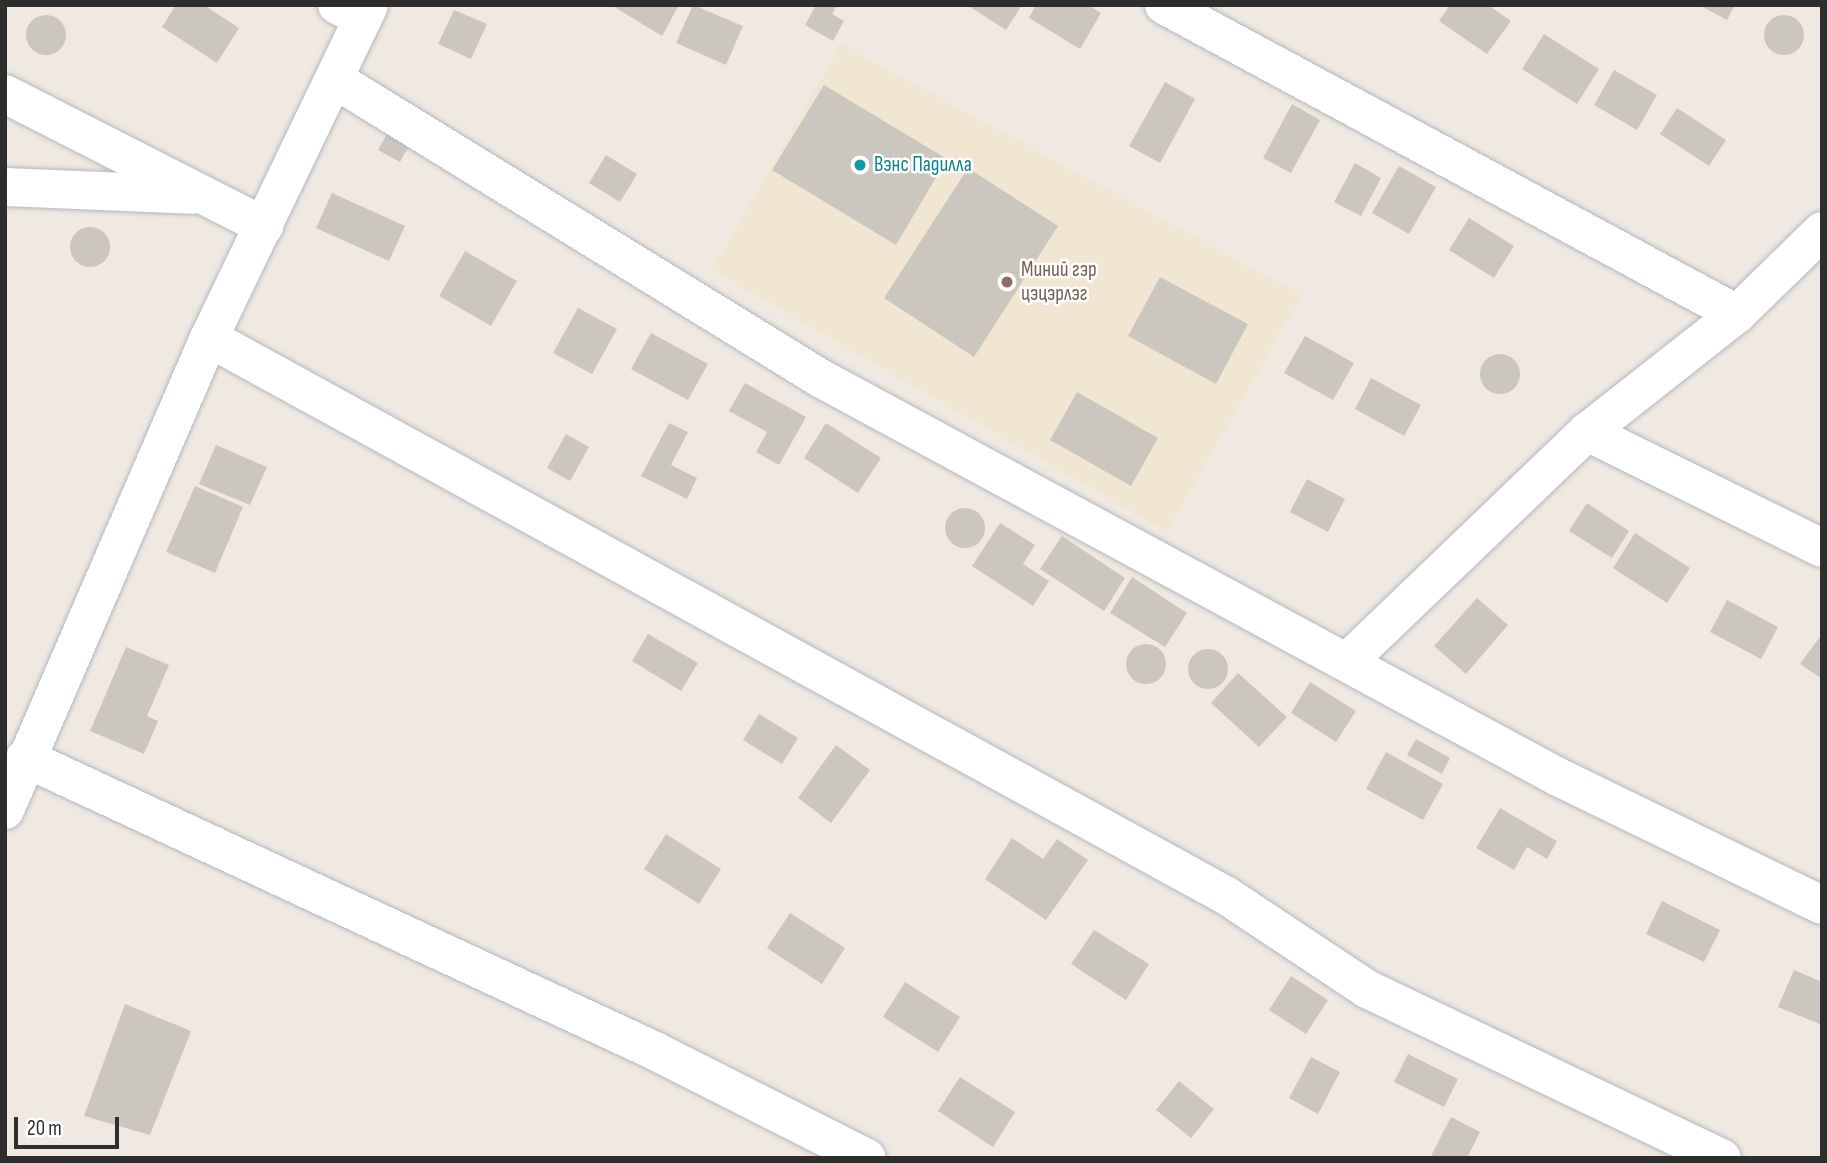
<!DOCTYPE html>
<meta charset="utf-8">
<style>
body{margin:0}
#map{position:relative;width:1827px;height:1163px;overflow:hidden;background:#efe9e1;font-family:"Sofia Sans Condensed",sans-serif}
div>[style]{position:absolute}
[style*='--x']{left:calc(var(--x)*1px);top:calc(var(--y)*1px);width:calc(var(--w)*1px);rotate:calc(var(--a)*1deg)}
.education>*{inset:0;background:#f0e6d1}
.building>*{inset:0;background:#cbc7bf}
.round{border-radius:50%}
.roads{filter:drop-shadow(0 0 2px #b4b7c1) drop-shadow(0 0 2px #b4b7c1)}
.minor>*{height:38px;margin:-19px;padding:0 19px;transform-origin:19px;border-radius:19px;background:#fff}
.tertiary>*{height:38px;margin:-19px;padding:0 19px;transform-origin:19px;border-radius:19px;background:#fff}
.dots>*{width:19px;height:19px;translate:-50% -50%;box-sizing:border-box;border:4px solid #fff;border-radius:50%}
span{translate:-50% -50%;white-space:nowrap;text-align:center;line-height:1.15;-webkit-text-stroke:5px #fff;paint-order:stroke}
.culture-label{font-size:21px;color:#0d838f}
.left{translate:0 -50%;text-align:left}
.education-label{font-size:21px;color:#785e54}
.frame{position:absolute;inset:0;border:7px solid #2e2e2e;pointer-events:none}
.scale{position:absolute;left:14px;top:1117px;width:105px;height:32px;box-sizing:border-box;border:4px solid #2e2e2e;border-top:0;padding-left:9px;font-size:21px;line-height:24px;white-space:nowrap;color:#2e2e2e;-webkit-text-stroke:5px #fff;paint-order:stroke}
</style>
<div id="map">
<div class="education">
<i style="clip-path:polygon(841px 44px,1302px 295px,1167px 532px,712px 270px)"></i>
</div>
<div class="building">
<i style="clip-path:polygon(176px 5px,204px 5px,239px 28px,217px 63px,162px 27px)"></i>
<i style="clip-path:polygon(611px 5px,679px 5px,662px 36px)"></i>
<i style="clip-path:polygon(693px 5px,743px 26px,726px 65px,676px 43px)"></i>
<i style="clip-path:polygon(816px 5px,837px 5px,832px 14px,844px 21px,833px 41px,805px 25px)"></i>
<i style="clip-path:polygon(967px 5px,1022px 5px,1006px 30px)"></i>
<i style="clip-path:polygon(1036px 5px,1088px 5px,1101px 13px,1080px 49px,1029px 18px)"></i>
<i style="clip-path:polygon(1450px 5px,1488px 5px,1511px 21px,1487px 54px,1439px 21px)"></i>
<i style="clip-path:polygon(1699px 5px,1735px 5px,1727px 20px)"></i>
<i style="clip-path:polygon(454px 10px,487px 24px,471px 59px,438px 44px)"></i>
<i class="round" style="left:26px;top:15px;width:40px;height:40px"></i>
<i class="round" style="left:1764px;top:15px;width:40px;height:40px"></i>
<i style="clip-path:polygon(1544px 34px,1599px 69px,1577px 104px,1522px 69px)"></i>
<i style="clip-path:polygon(1614px 70px,1657px 95px,1637px 130px,1594px 105px)"></i>
<i style="clip-path:polygon(1165px 82px,1195px 99px,1160px 163px,1129px 146px)"></i>
<i style="clip-path:polygon(824px 85px,947px 159px,896px 245px,772px 170px)"></i>
<i style="clip-path:polygon(1292px 104px,1320px 120px,1291px 173px,1263px 158px)"></i>
<i style="clip-path:polygon(1677px 108px,1726px 140px,1709px 166px,1660px 134px)"></i>
<i style="clip-path:polygon(389px 130px,411px 142px,400px 162px,378px 150px)"></i>
<i style="clip-path:polygon(606px 155px,637px 174px,620px 202px,589px 183px)"></i>
<i style="clip-path:polygon(1355px 163px,1381px 178px,1361px 216px,1334px 202px)"></i>
<i style="clip-path:polygon(1399px 166px,1436px 187px,1409px 234px,1372px 213px)"></i>
<i style="clip-path:polygon(968px 168px,1058px 226px,974px 357px,884px 298px)"></i>
<i style="clip-path:polygon(332px 193px,405px 226px,389px 261px,316px 228px)"></i>
<i style="clip-path:polygon(1469px 218px,1514px 246px,1494px 278px,1449px 250px)"></i>
<i class="round" style="left:70px;top:227px;width:40px;height:40px"></i>
<i style="clip-path:polygon(465px 251px,517px 281px,491px 326px,439px 296px)"></i>
<i style="clip-path:polygon(1160px 277px,1248px 324px,1216px 384px,1128px 336px)"></i>
<i style="clip-path:polygon(578px 308px,617px 329px,592px 374px,553px 353px)"></i>
<i style="clip-path:polygon(651px 333px,708px 364px,688px 400px,631px 369px)"></i>
<i style="clip-path:polygon(1305px 336px,1354px 363px,1333px 400px,1284px 373px)"></i>
<i class="round" style="left:1480px;top:354px;width:40px;height:40px"></i>
<i style="clip-path:polygon(1371px 378px,1421px 405px,1404px 436px,1355px 409px)"></i>
<i style="clip-path:polygon(745px 383px,806px 417px,779px 465px,756px 452px,767px 432px,729px 411px)"></i>
<i style="clip-path:polygon(1077px 392px,1158px 438px,1131px 486px,1050px 440px)"></i>
<i style="clip-path:polygon(669px 423px,688px 432px,671px 465px,697px 478px,687px 499px,641px 476px)"></i>
<i style="clip-path:polygon(826px 423px,881px 458px,858px 493px,804px 458px)"></i>
<i style="clip-path:polygon(566px 434px,589px 447px,570px 481px,547px 468px)"></i>
<i style="clip-path:polygon(216px 445px,267px 467px,250px 505px,199px 484px)"></i>
<i style="clip-path:polygon(1307px 479px,1345px 499px,1328px 532px,1290px 512px)"></i>
<i style="clip-path:polygon(195px 486px,243px 507px,215px 573px,166px 552px)"></i>
<i style="clip-path:polygon(1587px 503px,1629px 531px,1612px 558px,1569px 531px)"></i>
<i class="round" style="left:945px;top:508px;width:40px;height:40px"></i>
<i style="clip-path:polygon(1000px 523px,1035px 545px,1023px 564px,1049px 581px,1033px 606px,972px 566px)"></i>
<i style="clip-path:polygon(1635px 533px,1690px 568px,1667px 603px,1613px 568px)"></i>
<i style="clip-path:polygon(1062px 536px,1125px 578px,1104px 611px,1040px 569px)"></i>
<i style="clip-path:polygon(1132px 577px,1187px 613px,1165px 647px,1110px 613px)"></i>
<i style="clip-path:polygon(1477px 598px,1508px 625px,1466px 674px,1434px 646px)"></i>
<i style="clip-path:polygon(1727px 600px,1778px 627px,1761px 659px,1710px 632px)"></i>
<i style="clip-path:polygon(648px 634px,698px 663px,681px 691px,632px 661px)"></i>
<i style="clip-path:polygon(1822px 634px,1822px 679px,1800px 664px)"></i>
<i class="round" style="left:1126px;top:644px;width:40px;height:40px"></i>
<i style="clip-path:polygon(126px 647px,169px 665px,147px 716px,158px 721px,144px 754px,90px 731px)"></i>
<i class="round" style="left:1188px;top:649px;width:40px;height:40px"></i>
<i style="clip-path:polygon(1238px 673px,1287px 717px,1259px 747px,1211px 703px)"></i>
<i style="clip-path:polygon(1310px 682px,1356px 711px,1336px 742px,1291px 713px)"></i>
<i style="clip-path:polygon(759px 714px,798px 738px,782px 764px,743px 740px)"></i>
<i style="clip-path:polygon(1416px 739px,1450px 758px,1442px 774px,1407px 755px)"></i>
<i style="clip-path:polygon(836px 745px,870px 770px,831px 823px,798px 798px)"></i>
<i style="clip-path:polygon(1386px 752px,1443px 784px,1423px 820px,1366px 789px)"></i>
<i style="clip-path:polygon(1500px 808px,1557px 841px,1547px 859px,1527px 847px,1514px 870px,1476px 848px)"></i>
<i style="clip-path:polygon(666px 834px,721px 869px,699px 904px,644px 869px)"></i>
<i style="clip-path:polygon(1012px 838px,1043px 859px,1057px 839px,1088px 860px,1046px 920px,985px 879px)"></i>
<i style="clip-path:polygon(1662px 901px,1720px 930px,1704px 962px,1646px 934px)"></i>
<i style="clip-path:polygon(790px 913px,845px 948px,822px 984px,767px 948px)"></i>
<i style="clip-path:polygon(1094px 930px,1149px 964px,1126px 1000px,1071px 964px)"></i>
<i style="clip-path:polygon(1794px 970px,1822px 982px,1822px 1025px,1778px 1007px)"></i>
<i style="clip-path:polygon(1291px 976px,1328px 1000px,1306px 1034px,1269px 1010px)"></i>
<i style="clip-path:polygon(905px 982px,960px 1017px,938px 1052px,883px 1017px)"></i>
<i style="clip-path:polygon(125px 1004px,191px 1031px,150px 1135px,84px 1116px)"></i>
<i style="clip-path:polygon(1408px 1054px,1458px 1079px,1444px 1107px,1394px 1082px)"></i>
<i style="clip-path:polygon(1311px 1057px,1340px 1072px,1318px 1114px,1289px 1098px)"></i>
<i style="clip-path:polygon(960px 1077px,1015px 1112px,993px 1147px,938px 1111px)"></i>
<i style="clip-path:polygon(1179px 1081px,1214px 1109px,1191px 1138px,1156px 1110px)"></i>
<i style="clip-path:polygon(1451px 1117px,1480px 1132px,1467px 1158px,1430px 1158px)"></i>
</div>
<div class="roads">
<div class="minor">
<i style="--x:337;--y:5;--w:29;--a:27"></i>
<i style="--x:1164;--y:5;--w:651;--a:28.34"></i>
<i style="--x:334;--y:79;--w:571;--a:31.6"></i>
<i style="--x:820;--y:378;--w:839;--a:28.4"></i>
<i style="--x:1558;--y:777;--w:293;--a:25.9"></i>
<i style="--x:5;--y:94;--w:291;--a:27"></i>
<i style="--x:5;--y:187;--w:187;--a:2.4"></i>
<i style="--x:209;--y:338;--w:1161;--a:28.73"></i>
<i style="--x:1227;--y:896;--w:168;--a:33.6"></i>
<i style="--x:1367;--y:989;--w:393;--a:25.5"></i>
<i style="--x:1587;--y:432;--w:262;--a:26.3"></i>
<i style="--x:1349;--y:660;--w:330;--a:-43.8"></i>
<i style="--x:1587;--y:432;--w:191;--a:-38.2"></i>
<i style="--x:1737;--y:314;--w:119;--a:-44.3"></i>
<i style="--x:25;--y:758;--w:695;--a:24.94"></i>
<i style="--x:655;--y:1051;--w:237;--a:26.8"></i>
</div>
<div class="tertiary">
<i style="--x:5;--y:810;--w:514;--a:-66.63"></i>
<i style="--x:209;--y:338;--w:369;--a:-64.3"></i>
</div>
</div>
<div class="dots">
<i style="left:860px;top:165px;background:#0f9aa8"></i>
<i style="left:1007px;top:282px;background:#8d6e63"></i>
</div>
<div class="culture-label">
<span class="left" style="left:874px;top:165px">Вэнс Падилла</span>
</div>
<div class="education-label">
<span class="left" style="left:1021px;top:282px">Миний гэр<br>цэцэрлэг</span>
</div>
<div class="frame"></div>
<div class="scale">20 m</div>
</div>
